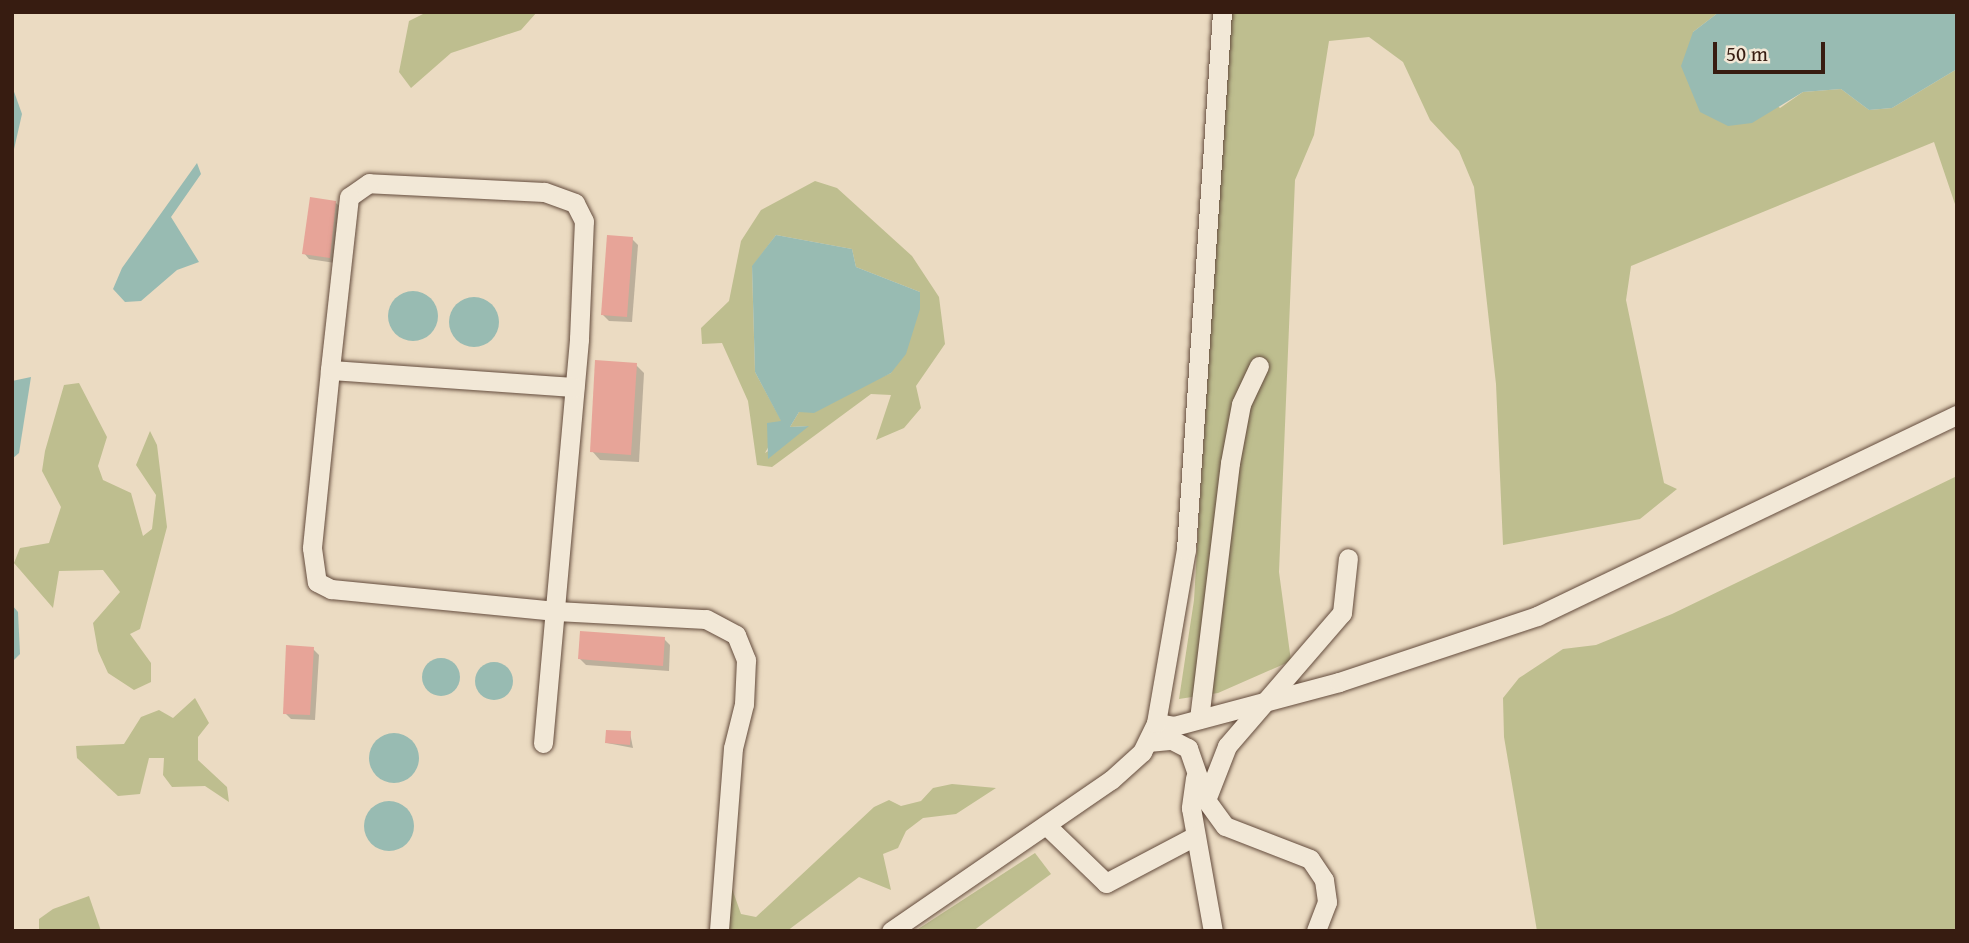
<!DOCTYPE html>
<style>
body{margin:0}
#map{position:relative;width:1969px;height:943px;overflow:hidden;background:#ebdbc2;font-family:"Gentium Book Plus",serif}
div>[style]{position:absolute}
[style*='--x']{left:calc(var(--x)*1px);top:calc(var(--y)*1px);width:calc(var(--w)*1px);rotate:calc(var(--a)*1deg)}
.green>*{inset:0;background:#bebe8f}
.water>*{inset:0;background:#98bbb2}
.round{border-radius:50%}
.shadow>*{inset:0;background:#0003}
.building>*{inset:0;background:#e7a498}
.roads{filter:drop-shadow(0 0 2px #644c3d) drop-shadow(0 0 2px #644c3d)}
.minor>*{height:19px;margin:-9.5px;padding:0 9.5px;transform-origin:9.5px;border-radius:9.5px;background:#f2e8d7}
span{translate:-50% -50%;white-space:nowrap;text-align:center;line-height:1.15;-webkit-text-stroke:5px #f2e8d7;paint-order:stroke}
.frame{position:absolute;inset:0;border:14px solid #371c11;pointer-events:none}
.scale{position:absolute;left:1713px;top:42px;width:112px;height:32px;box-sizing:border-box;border:4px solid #371c11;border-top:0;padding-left:9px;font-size:21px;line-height:24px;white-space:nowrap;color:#371c11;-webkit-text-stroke:5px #f2e8d7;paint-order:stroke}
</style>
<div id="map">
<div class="green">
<i style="clip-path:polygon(427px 12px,537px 12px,521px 30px,451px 53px,411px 88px,399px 72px,409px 21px)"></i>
<i style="clip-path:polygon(1229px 12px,1719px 12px,1693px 32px,1780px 108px,1803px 92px,1841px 89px,1869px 110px,1892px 108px,1957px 69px,1957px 210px,1934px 142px,1631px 266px,1626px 300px,1664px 483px,1677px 489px,1640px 519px,1503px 545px,1496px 384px,1474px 187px,1459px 151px,1430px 120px,1403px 62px,1369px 37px,1329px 41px,1314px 135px,1295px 180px,1279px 572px,1291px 661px,1218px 693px,1179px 699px,1194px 600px)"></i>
<i style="clip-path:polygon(evenodd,815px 181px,837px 188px,912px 256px,939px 297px,945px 344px,916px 386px,921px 408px,904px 428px,876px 440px,891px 395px,871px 394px,772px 467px,757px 465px,748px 401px,722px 343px,702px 344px,701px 328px,729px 301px,741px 241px,761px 210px,815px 181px,776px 235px,852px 249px,856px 267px,920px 292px,891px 373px,799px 412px,790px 427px,808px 426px,765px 453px,782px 422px,755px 372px,752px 267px,776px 235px)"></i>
<i style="clip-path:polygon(79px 383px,107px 437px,98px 466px,103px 480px,131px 493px,143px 536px,152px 529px,156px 495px,136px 465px,150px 431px,157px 445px,167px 527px,140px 629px,130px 634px,151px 663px,151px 682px,134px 690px,108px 673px,98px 651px,93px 623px,120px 592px,103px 570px,59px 571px,53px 608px,14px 563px,20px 548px,49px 543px,61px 507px,42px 471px,45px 451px,64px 385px)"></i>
<i style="clip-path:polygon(1957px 476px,1957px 931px,1537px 931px,1504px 737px,1503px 698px,1519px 678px,1563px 649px,1596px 645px,1672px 614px)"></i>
<i style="clip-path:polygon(195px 698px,209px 723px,198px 737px,198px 760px,227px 787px,229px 802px,205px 786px,172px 787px,163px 775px,164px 758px,149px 758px,140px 794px,118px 796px,77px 758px,76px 746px,124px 744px,141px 717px,159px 710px,173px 718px)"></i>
<i style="clip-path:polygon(952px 784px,996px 788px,956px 814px,923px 818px,906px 831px,898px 848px,883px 854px,891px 890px,859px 877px,787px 931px,727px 931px,730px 883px,741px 914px,756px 917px,874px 807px,889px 800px,901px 806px,921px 801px,933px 788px)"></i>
<i style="clip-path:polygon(1035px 853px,1051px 874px,973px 931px,915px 931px)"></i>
<i style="clip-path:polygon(89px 896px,101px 931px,39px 931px,39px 919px,53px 909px)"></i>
</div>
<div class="water">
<i style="clip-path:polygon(1719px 12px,1957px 12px,1957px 69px,1892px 108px,1869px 110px,1841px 89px,1803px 92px,1752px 123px,1728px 126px,1700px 112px,1681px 66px,1693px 32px)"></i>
<i style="clip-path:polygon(12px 86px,22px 114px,12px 158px)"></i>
<i style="clip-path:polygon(197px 163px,201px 174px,171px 217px,199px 262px,177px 270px,141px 301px,125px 302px,113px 289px,122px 268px)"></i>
<i style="clip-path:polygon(776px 235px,852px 249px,856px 267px,920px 292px,920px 309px,906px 354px,891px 373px,814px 413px,799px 412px,790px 427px,809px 426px,768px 459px,767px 423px,781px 421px,755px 372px,752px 266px)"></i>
<i class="round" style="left:388px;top:291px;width:50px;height:50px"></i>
<i class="round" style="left:449px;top:297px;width:50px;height:50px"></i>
<i style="clip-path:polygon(31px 377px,19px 453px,12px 459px,12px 381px)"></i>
<i style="clip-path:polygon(12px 605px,18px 612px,20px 654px,12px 662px)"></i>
<i class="round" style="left:422px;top:658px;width:38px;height:38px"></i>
<i class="round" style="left:475px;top:662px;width:38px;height:38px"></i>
<i class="round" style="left:369px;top:733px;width:50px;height:50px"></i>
<i class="round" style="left:364px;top:801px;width:50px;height:50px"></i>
</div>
<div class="shadow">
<i style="clip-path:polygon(335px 202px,341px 208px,335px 263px,309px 259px,304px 253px)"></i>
<i style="clip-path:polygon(632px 239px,638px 245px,632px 322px,609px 321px,603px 315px)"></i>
<i style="clip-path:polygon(636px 365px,644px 373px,639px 462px,600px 460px,592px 451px)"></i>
<i style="clip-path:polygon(664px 639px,670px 645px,669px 671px,586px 665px,580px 659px)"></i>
<i style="clip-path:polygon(313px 649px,319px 655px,315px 720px,291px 719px,285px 713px)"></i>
<i style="clip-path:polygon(630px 733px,633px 748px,607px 743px)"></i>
</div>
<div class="building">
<i style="clip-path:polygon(310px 197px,336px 201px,330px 258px,302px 254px)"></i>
<i style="clip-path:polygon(607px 235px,633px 237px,627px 317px,601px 315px)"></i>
<i style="clip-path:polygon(595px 360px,637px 363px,631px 455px,590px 452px)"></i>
<i style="clip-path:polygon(580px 631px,665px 637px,663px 666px,578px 659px)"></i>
<i style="clip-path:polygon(286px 645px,314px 647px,310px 715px,283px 714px)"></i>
<i style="clip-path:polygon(606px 730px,631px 731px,630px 745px,605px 743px)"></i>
</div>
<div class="roads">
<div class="minor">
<i style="--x:330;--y:370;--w:179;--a:95.8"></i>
<i style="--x:312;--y:548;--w:34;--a:82"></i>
<i style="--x:317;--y:582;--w:16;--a:27"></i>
<i style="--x:331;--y:589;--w:226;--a:5.6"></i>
<i style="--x:556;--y:611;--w:150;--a:3.1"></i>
<i style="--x:706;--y:619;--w:34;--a:28"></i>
<i style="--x:736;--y:635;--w:27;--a:68"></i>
<i style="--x:746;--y:660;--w:44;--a:92.6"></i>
<i style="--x:744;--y:704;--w:45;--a:104"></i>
<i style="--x:733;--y:748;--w:184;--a:94.4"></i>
<i style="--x:1199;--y:719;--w:258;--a:-83.1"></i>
<i style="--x:1230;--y:463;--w:60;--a:-79.4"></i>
<i style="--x:1241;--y:404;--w:42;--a:-64.7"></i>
<i style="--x:1156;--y:723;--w:18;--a:9"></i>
<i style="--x:1174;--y:726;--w:171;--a:-14.9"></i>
<i style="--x:1339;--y:682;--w:209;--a:-18.4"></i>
<i style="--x:1537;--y:616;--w:466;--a:-25.6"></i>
<i style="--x:1148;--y:742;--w:24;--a:-5"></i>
<i style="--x:1172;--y:740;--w:18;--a:27"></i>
<i style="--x:1188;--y:748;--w:55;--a:70.9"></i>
<i style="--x:1206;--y:800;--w:32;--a:54"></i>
<i style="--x:1225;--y:826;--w:91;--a:21.2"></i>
<i style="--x:1310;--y:859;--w:25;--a:56"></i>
<i style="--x:1324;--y:880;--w:22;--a:82"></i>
<i style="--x:1327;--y:902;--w:31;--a:111"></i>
<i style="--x:543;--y:743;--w:406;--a:-84.9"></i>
<i style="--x:579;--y:339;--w:118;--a:-87.6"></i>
<i style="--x:584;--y:221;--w:20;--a:-117"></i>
<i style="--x:575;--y:203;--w:33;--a:-160"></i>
<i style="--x:544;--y:192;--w:175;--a:-177.1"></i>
<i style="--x:369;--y:183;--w:24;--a:145"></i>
<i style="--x:349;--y:197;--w:174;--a:96.3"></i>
<i style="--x:330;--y:370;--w:245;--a:4"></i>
<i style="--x:1195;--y:778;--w:30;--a:98"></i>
<i style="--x:1191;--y:808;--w:125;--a:79.9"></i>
<i style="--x:1206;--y:800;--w:58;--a:-68.7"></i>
<i style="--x:1227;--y:746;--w:176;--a:-49.2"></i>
<i style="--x:1342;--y:613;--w:55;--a:-83.8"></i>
<i style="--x:1047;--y:826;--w:82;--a:44"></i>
<i style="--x:1106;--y:883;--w:101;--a:-27.8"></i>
<i style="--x:891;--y:931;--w:267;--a:-34.5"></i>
<i style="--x:1111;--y:780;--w:42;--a:-42.1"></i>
<i style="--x:1142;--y:752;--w:32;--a:-64"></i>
<i style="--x:1156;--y:723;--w:176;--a:-80.2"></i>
<i style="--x:1186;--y:550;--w:539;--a:-86.17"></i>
</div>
</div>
<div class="frame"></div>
<div class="scale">50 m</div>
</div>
